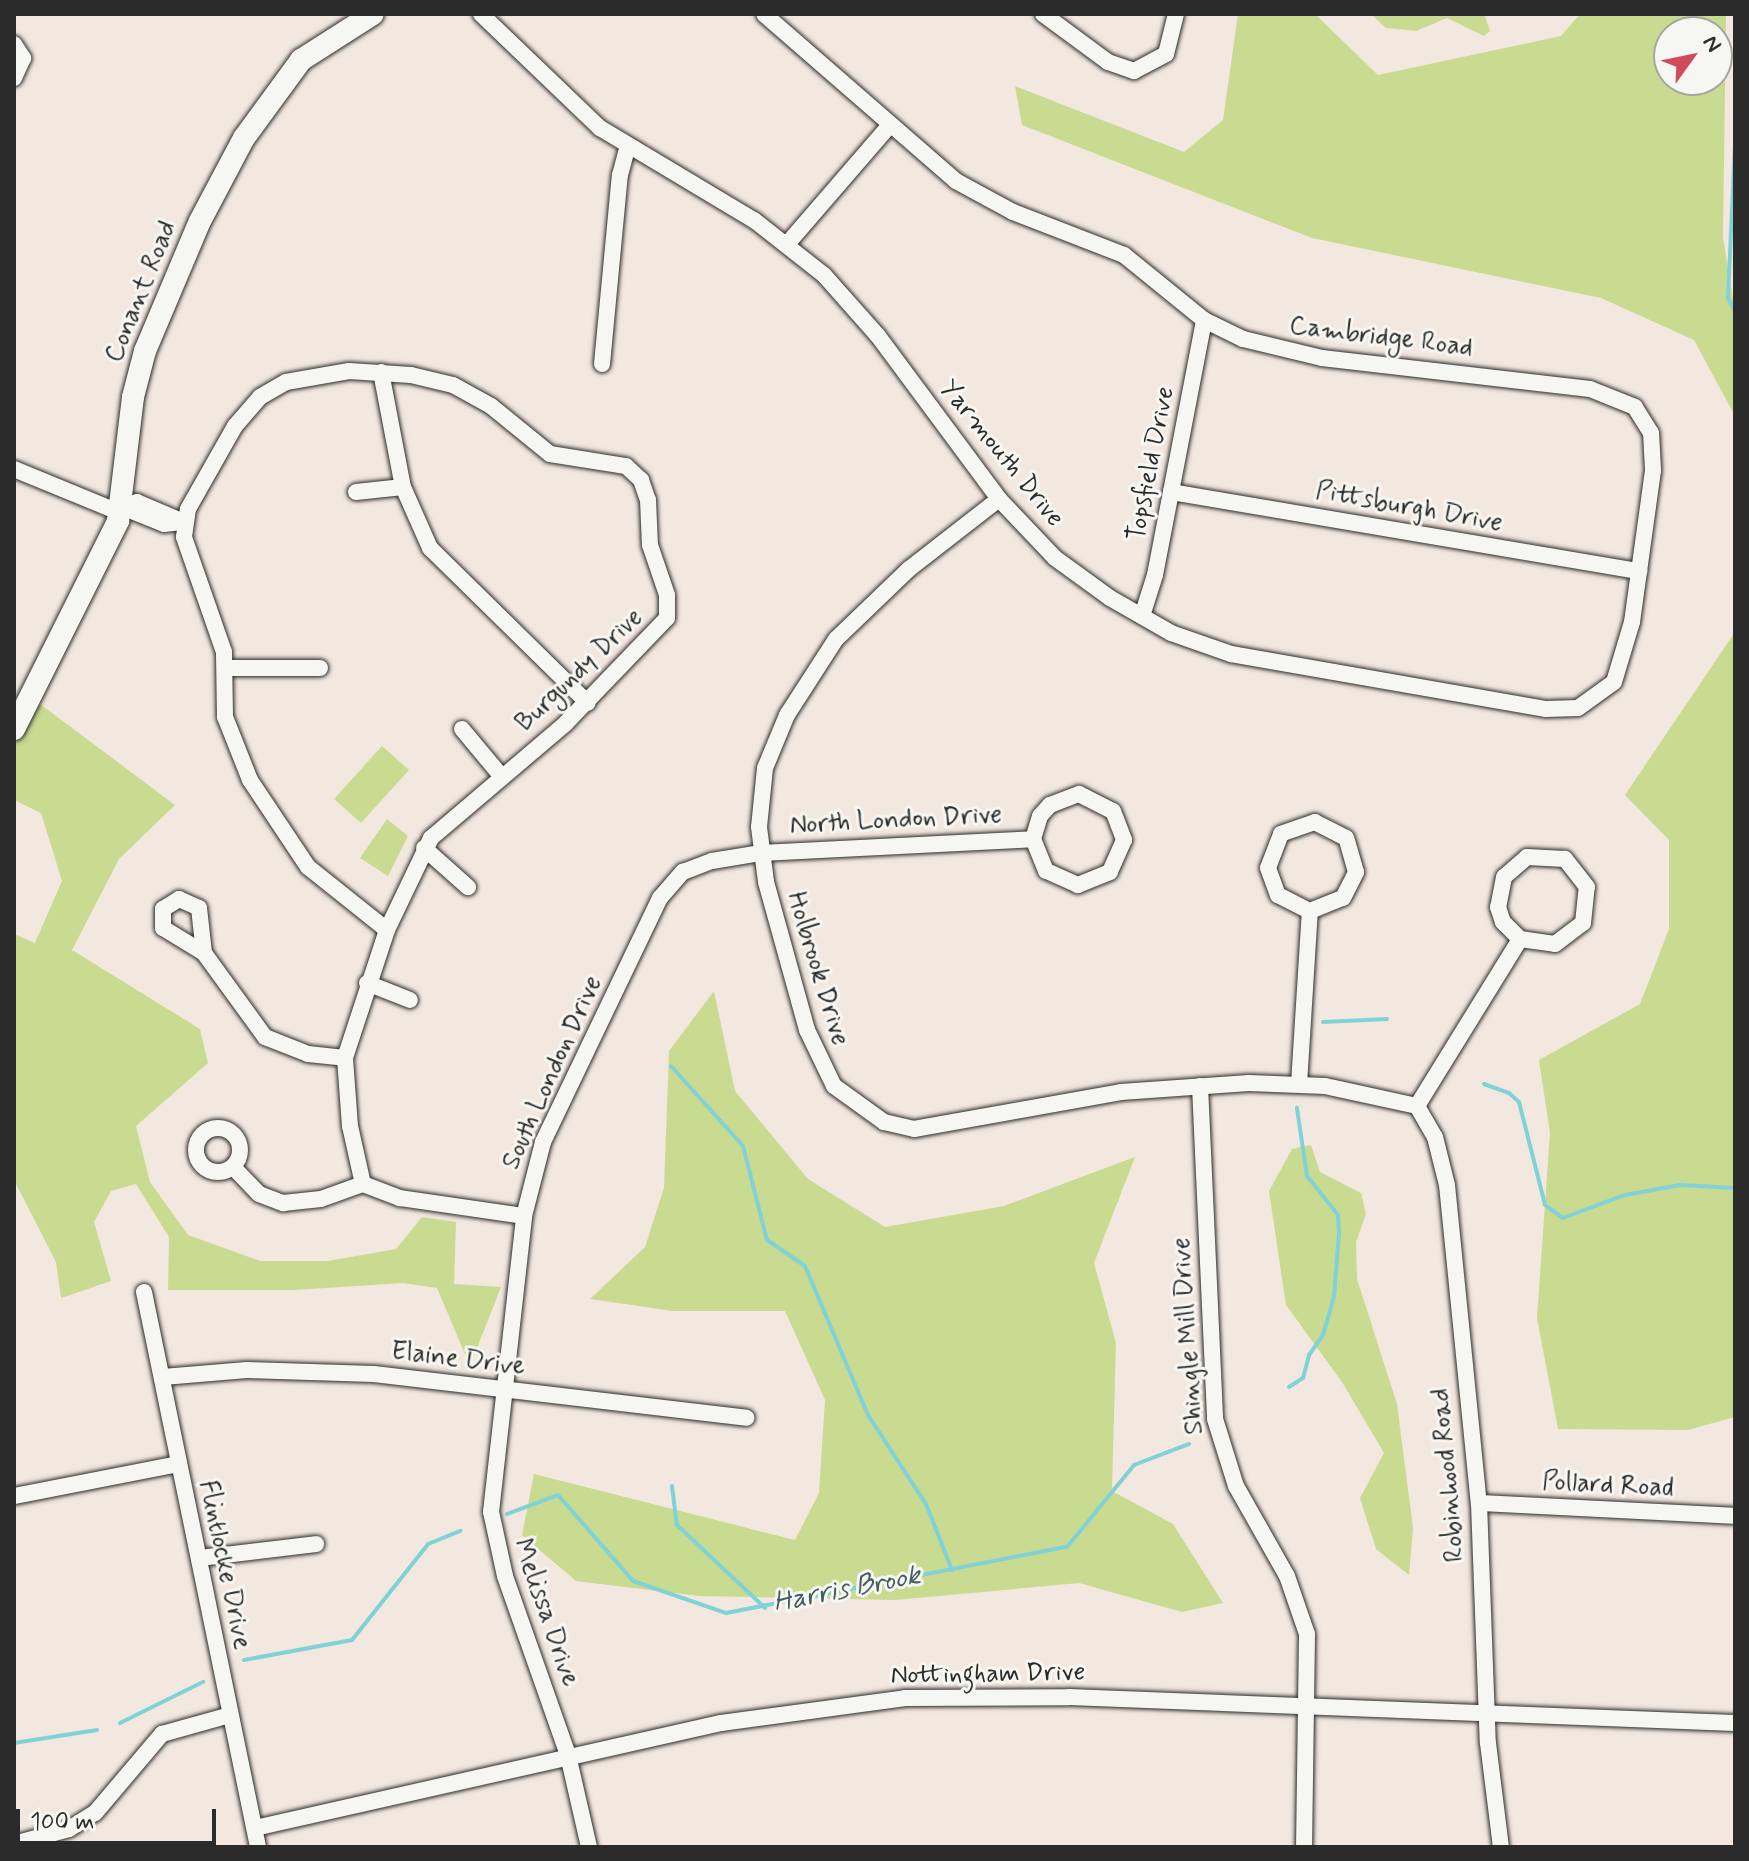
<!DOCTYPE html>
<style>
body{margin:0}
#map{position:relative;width:1749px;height:1861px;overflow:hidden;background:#f2e8df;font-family:Mynerve,sans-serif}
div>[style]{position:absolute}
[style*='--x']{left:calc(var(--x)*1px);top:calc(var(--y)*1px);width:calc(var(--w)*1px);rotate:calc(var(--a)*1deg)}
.green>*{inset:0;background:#c9db90}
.stream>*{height:4px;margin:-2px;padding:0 2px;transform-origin:2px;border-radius:2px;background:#80d2d7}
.roads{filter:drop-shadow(0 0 2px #2b2b2b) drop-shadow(0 0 2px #2b2b2b)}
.street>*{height:16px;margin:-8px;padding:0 8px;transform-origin:8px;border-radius:8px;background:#f6f6f2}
.street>.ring{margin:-8px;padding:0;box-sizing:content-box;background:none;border:16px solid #f6f6f2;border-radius:50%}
.secondary>*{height:22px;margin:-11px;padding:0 11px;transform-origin:11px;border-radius:11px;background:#f6f6f2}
span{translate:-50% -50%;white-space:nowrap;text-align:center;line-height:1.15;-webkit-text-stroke:6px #f6f6f2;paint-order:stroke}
.street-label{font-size:26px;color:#2b2b2b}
.water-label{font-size:28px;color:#445d5f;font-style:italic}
.frame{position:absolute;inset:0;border:16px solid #2b2b2b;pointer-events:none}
.north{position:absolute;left:1653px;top:16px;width:80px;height:80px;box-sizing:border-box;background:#f6f6f2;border:2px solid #a5a5a2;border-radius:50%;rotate:57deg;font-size:22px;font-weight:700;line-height:32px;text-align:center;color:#2b2b2b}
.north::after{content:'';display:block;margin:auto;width:28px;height:36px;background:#d1495b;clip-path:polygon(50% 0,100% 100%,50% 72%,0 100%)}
.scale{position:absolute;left:16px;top:1809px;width:200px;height:36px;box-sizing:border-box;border:4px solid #2b2b2b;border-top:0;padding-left:10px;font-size:24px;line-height:28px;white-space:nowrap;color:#2b2b2b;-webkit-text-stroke:6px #f6f6f2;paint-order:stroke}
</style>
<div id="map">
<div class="green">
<i style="clip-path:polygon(evenodd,1238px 14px,1315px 14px,1378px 75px,1561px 36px,1580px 14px,1726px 14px,1723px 237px,1735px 312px,1735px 416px,1694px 340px,1601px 298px,1312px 238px,1022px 125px,1015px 86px,1184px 152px,1223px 120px,1238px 14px,1717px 32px,1717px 80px,1669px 80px,1669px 32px,1717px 32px)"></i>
<i style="clip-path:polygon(1371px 14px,1484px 14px,1490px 31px,1484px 36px,1447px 18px,1416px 31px,1386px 28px)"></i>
<i style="clip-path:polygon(1735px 632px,1735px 1417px,1688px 1430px,1558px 1429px,1537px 1318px,1550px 1133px,1539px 1060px,1640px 1004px,1669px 929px,1669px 840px,1625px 795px)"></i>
<i style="clip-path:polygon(40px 704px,175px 805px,119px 859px,72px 950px,200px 1029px,208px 1063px,136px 1126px,150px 1182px,188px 1235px,260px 1261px,328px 1261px,396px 1249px,422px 1217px,456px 1222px,454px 1284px,501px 1287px,470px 1366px,437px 1288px,403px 1283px,294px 1290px,168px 1290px,169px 1237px,136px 1184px,111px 1191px,94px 1222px,111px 1281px,61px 1298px,56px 1262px,14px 1180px,14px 934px,35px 943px,62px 881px,41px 813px,14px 800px,14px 746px)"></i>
<i style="clip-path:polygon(382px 746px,409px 770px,361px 823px,334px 799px)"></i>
<i style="clip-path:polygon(387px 819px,408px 836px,388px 876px,360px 858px)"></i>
<i style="clip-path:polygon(714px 991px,735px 1091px,808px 1179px,885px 1227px,1004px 1206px,1135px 1157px,1094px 1263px,1116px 1343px,1112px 1491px,1173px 1524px,1223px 1603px,1182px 1612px,1079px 1583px,896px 1600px,699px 1596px,576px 1581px,522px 1535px,534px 1474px,795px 1540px,819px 1493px,825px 1400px,785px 1311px,673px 1311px,590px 1299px,645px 1247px,664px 1188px,669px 1051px)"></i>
<i style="clip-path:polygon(1311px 1145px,1320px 1172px,1361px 1193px,1366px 1214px,1356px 1242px,1357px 1279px,1397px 1404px,1413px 1528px,1409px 1575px,1376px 1549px,1360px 1498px,1384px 1453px,1342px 1382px,1286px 1305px,1269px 1191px,1292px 1149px)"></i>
</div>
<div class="stream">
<i style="--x:1735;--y:144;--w:154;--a:92.6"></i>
<i style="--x:1728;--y:298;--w:15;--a:62"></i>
<i style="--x:1323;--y:1022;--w:64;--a:-2.7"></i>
<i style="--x:671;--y:1066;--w:108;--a:48"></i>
<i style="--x:743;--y:1146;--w:97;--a:75.7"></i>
<i style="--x:767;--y:1240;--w:46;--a:34.4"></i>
<i style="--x:805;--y:1266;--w:162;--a:67.1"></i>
<i style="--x:868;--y:1415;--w:106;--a:56.9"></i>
<i style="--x:926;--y:1504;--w:71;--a:68.5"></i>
<i style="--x:1484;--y:1084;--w:27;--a:20"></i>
<i style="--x:1509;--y:1093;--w:13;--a:42"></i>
<i style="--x:1519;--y:1102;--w:106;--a:75.8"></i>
<i style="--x:1545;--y:1205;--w:22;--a:36"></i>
<i style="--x:1563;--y:1218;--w:66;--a:-20.4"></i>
<i style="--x:1625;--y:1195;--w:56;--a:-10.3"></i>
<i style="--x:1680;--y:1185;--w:55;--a:3.1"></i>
<i style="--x:1289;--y:1387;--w:17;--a:-33"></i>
<i style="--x:1303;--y:1378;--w:24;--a:-75"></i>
<i style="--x:1309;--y:1355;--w:24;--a:-55"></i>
<i style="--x:1323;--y:1335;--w:40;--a:-74"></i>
<i style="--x:1334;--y:1297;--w:63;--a:-85.5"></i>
<i style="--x:1339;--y:1234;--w:19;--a:-93"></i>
<i style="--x:1338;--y:1215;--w:50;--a:-128.5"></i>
<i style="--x:1307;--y:1176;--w:69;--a:-98.4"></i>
<i style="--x:672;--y:1486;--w:39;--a:83"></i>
<i style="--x:677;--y:1525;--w:121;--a:43.3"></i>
<i style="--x:507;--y:1514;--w:54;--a:-20.4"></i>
<i style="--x:558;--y:1495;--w:114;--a:48.9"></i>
<i style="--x:633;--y:1581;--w:98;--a:19"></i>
<i style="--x:726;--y:1613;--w:347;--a:-11"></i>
<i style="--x:1067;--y:1547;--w:106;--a:-50.7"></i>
<i style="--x:1134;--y:1465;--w:59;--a:-20.9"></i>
<i style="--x:244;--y:1660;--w:110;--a:-10.5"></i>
<i style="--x:352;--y:1640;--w:122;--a:-51.6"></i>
<i style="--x:428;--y:1544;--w:35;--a:-22"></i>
<i style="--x:120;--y:1723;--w:93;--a:-26.3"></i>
<i style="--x:14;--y:1743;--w:84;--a:-8.9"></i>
</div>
<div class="roads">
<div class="street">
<i style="--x:481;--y:14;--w:165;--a:43.8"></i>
<i style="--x:600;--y:128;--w:179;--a:30.9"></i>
<i style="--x:754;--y:220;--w:89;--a:38.2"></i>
<i style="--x:824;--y:275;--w:81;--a:48.5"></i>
<i style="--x:878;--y:336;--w:203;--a:53.4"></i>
<i style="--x:999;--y:499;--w:81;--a:46.5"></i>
<i style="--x:1055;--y:558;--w:68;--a:36"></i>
<i style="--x:1110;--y:598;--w:70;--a:29.8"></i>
<i style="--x:1171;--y:633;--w:64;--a:19.3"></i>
<i style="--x:1231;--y:654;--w:320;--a:9.9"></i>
<i style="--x:1546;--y:709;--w:32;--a:-2"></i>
<i style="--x:1578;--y:708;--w:44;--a:-35.8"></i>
<i style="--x:1614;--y:682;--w:63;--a:-73.3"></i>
<i style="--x:1632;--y:622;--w:153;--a:-82.1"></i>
<i style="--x:1653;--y:470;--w:37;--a:-93"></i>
<i style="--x:1651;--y:433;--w:31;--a:-122"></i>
<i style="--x:1635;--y:407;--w:48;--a:-158.2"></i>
<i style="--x:1590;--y:389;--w:270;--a:-173.4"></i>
<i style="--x:1322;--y:358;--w:81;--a:-166.5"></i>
<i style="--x:1243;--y:339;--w:43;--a:-154"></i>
<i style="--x:1204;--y:320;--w:103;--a:-140.9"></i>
<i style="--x:1124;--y:255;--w:119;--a:-158.8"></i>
<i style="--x:1013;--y:212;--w:65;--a:-151.5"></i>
<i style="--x:956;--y:181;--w:254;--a:-139"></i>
<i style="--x:1043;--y:14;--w:81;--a:36.4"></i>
<i style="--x:1108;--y:62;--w:28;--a:19"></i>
<i style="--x:1134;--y:71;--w:36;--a:-28"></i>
<i style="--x:1166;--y:54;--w:41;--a:-76"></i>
<i style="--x:14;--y:44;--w:17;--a:57"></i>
<i style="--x:23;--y:58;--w:22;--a:114"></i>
<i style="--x:788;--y:243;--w:156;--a:-49.2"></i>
<i style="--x:602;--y:364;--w:190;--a:-84.6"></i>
<i style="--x:620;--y:175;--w:28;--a:-75"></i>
<i style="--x:381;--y:372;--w:117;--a:79.2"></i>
<i style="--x:403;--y:487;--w:67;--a:66.1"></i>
<i style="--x:430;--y:548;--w:221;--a:44.5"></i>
<i style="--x:14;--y:469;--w:116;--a:22.4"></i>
<i style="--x:356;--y:492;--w:47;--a:-6.1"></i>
<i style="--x:1171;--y:492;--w:475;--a:9.6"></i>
<i style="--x:999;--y:499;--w:114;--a:142.1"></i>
<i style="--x:909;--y:569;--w:101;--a:136.2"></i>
<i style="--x:836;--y:639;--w:90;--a:122.8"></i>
<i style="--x:787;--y:715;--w:57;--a:112.5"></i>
<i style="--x:765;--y:768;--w:59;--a:95.8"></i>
<i style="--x:759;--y:827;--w:55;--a:82.7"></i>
<i style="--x:766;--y:882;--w:154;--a:74.5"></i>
<i style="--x:807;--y:1030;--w:62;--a:64.3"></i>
<i style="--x:834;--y:1086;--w:62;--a:35.8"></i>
<i style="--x:884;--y:1122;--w:31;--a:13"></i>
<i style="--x:914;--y:1129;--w:210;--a:-10.1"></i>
<i style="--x:1121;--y:1092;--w:128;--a:-4"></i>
<i style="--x:1249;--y:1083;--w:76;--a:2.3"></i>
<i style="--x:1325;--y:1086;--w:94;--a:12.3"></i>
<i style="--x:122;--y:507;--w:16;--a:-18"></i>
<i style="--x:137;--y:502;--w:51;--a:23.1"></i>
<i style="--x:122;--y:507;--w:45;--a:22"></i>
<i style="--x:164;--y:524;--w:20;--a:-6"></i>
<i style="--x:1142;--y:616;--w:43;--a:-72.4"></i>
<i style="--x:1155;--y:575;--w:260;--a:-79.1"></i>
<i style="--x:228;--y:668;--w:92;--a:0"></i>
<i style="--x:462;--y:729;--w:62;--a:50.2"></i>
<i style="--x:424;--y:848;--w:59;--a:41.6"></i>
<i style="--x:179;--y:899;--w:22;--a:24"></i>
<i style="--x:199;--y:908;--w:45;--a:83.7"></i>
<i style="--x:204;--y:953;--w:48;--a:-148.6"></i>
<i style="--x:163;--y:928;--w:19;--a:-90"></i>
<i style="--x:163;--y:909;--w:19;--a:-32"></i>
<i style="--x:387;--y:930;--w:101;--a:-141.4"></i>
<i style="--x:308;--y:867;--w:105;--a:-123.7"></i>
<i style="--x:250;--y:780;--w:68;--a:-111.6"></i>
<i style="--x:225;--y:717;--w:65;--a:-90.9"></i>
<i style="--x:224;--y:652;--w:122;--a:-109.2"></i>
<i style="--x:184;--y:537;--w:28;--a:-82"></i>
<i style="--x:188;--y:509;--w:95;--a:-60.5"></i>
<i style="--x:235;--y:426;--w:38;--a:-49"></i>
<i style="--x:260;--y:397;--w:30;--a:-30"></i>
<i style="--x:286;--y:382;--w:64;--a:-9.9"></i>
<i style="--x:349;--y:371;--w:62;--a:3.7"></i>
<i style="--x:411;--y:375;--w:43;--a:13.4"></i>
<i style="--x:453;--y:385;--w:43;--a:28.9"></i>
<i style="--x:491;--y:406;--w:76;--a:39.1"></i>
<i style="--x:550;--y:454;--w:77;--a:9"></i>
<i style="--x:626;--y:466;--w:21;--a:43"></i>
<i style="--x:641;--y:480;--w:21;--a:71"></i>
<i style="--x:648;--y:500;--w:45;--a:87.5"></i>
<i style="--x:650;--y:545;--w:53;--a:71.2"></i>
<i style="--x:667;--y:595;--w:23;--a:90"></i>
<i style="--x:667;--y:618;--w:147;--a:133.9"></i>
<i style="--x:565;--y:724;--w:176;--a:139.6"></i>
<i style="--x:431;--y:838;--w:102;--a:115.6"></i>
<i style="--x:387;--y:930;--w:135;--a:108.2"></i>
<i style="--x:345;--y:1058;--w:68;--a:85.8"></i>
<i style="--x:350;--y:1126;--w:59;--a:77.4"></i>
<i style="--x:363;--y:1184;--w:40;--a:21"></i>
<i style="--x:400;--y:1198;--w:125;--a:8.3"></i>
<i style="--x:204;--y:953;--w:104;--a:54"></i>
<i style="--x:265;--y:1037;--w:46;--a:21.6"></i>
<i style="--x:308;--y:1054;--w:37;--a:6"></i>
<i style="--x:367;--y:983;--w:46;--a:21.6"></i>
<i style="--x:1299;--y:1084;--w:173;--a:-86.4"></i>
<i style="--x:1310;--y:911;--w:35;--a:-22"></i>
<i style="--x:1343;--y:898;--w:29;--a:-63"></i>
<i style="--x:1356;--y:872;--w:35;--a:-106"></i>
<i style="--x:1346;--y:838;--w:35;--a:-153"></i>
<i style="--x:1315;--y:822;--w:36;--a:161"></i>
<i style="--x:1281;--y:834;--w:36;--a:111"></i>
<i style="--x:1268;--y:868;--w:29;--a:70"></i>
<i style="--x:1278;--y:895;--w:36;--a:27"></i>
<i style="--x:1200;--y:1086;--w:333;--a:87.4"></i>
<i style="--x:1215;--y:1419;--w:70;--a:72.6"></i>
<i style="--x:1236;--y:1486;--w:103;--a:60.5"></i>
<i style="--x:1287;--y:1576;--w:61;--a:71"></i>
<i style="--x:1307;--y:1634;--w:213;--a:90.8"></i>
<i style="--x:1417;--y:1106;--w:36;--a:60"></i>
<i style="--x:1435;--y:1137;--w:49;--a:76"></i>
<i style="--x:1447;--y:1185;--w:320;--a:84.3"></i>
<i style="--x:1479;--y:1503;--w:240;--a:87.9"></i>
<i style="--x:1488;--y:1743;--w:105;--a:82.9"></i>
<i style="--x:1417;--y:1106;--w:196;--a:-58.3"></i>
<i style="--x:1520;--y:939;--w:35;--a:8"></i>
<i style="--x:1555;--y:944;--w:35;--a:-37"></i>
<i style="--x:1583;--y:923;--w:36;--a:-84"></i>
<i style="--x:1587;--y:887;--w:36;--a:-128"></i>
<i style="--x:1565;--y:859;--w:38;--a:-177"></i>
<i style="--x:1527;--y:857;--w:30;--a:139"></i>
<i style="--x:1504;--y:877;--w:31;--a:101"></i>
<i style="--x:1498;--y:907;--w:16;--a:72"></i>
<i style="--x:1503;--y:922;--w:24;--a:45"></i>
<i class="ring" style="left:196px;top:1128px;width:28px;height:28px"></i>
<i style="--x:233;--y:1167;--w:37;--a:46"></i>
<i style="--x:259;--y:1194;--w:26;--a:21"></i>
<i style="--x:283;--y:1203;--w:38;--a:-6"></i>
<i style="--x:321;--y:1199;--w:45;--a:-19.7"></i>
<i style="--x:144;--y:1292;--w:567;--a:78.39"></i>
<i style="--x:163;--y:1377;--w:84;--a:-4.8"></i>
<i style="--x:247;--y:1370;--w:127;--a:1.8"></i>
<i style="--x:374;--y:1374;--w:375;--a:6.7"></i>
<i style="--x:14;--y:1496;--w:168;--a:-11"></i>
<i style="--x:1479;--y:1503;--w:256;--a:2.9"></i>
<i style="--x:199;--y:1558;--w:118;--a:-6.8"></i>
<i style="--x:255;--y:1828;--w:478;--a:-12.7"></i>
<i style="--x:721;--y:1723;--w:186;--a:-7.7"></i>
<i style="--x:905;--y:1698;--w:164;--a:-0.3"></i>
<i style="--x:1069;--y:1697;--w:667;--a:2.24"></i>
<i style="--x:14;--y:1844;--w:57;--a:-15.3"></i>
<i style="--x:69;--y:1829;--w:31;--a:-32"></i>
<i style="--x:95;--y:1813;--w:104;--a:-49.7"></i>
<i style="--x:162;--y:1734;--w:71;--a:-15.6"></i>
<i style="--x:589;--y:1847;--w:94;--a:-102.9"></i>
<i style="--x:568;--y:1755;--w:190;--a:-109.4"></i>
<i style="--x:505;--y:1576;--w:66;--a:-102.3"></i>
<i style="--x:491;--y:1512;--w:298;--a:-83.6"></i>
<i style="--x:524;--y:1216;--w:76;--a:-75.6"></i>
<i style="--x:543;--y:1142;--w:271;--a:-64.4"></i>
<i style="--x:660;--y:898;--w:35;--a:-49"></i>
<i style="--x:683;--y:872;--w:31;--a:-21"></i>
<i style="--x:712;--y:861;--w:50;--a:-9.3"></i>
<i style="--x:761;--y:853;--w:272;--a:-2.9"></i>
<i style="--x:1033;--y:839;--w:24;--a:-73"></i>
<i style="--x:1040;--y:816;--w:15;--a:-48"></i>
<i style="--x:1050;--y:805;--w:31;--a:-21"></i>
<i style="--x:1079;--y:794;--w:38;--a:27"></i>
<i style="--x:1113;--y:811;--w:31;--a:69"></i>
<i style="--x:1124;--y:840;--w:35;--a:114"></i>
<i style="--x:1110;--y:872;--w:35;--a:158"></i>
<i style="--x:1078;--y:885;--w:35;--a:-156"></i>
<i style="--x:1046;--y:871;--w:35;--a:-112"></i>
</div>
<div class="secondary">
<i style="--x:14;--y:729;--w:233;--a:-63.4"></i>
<i style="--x:118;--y:521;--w:125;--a:-83.1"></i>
<i style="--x:133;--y:397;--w:48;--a:-75.4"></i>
<i style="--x:145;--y:351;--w:141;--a:-67.1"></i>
<i style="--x:200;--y:221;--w:94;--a:-62.1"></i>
<i style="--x:244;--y:138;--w:97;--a:-53.8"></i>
<i style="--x:301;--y:60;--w:85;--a:-32.6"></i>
</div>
</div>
<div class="street-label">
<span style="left:142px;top:292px;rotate:-68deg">Conant Road</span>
<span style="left:1381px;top:338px;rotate:7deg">Cambridge Road</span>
<span style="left:1001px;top:454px;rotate:51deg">Yarmouth Drive</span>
<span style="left:1152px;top:464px;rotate:-79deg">Topsfield Drive</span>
<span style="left:1409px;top:508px;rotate:10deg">Pittsburgh Drive</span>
<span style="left:580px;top:671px;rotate:-44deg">Burgundy Drive</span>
<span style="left:896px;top:821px;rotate:-3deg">North London Drive</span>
<span style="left:817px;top:969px;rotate:73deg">Holbrook Drive</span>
<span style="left:553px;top:1073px;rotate:-66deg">South London Drive</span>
<span style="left:1189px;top:1336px;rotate:-94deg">Shingle Mill Drive</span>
<span style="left:458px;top:1360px;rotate:7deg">Elaine Drive</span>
<span style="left:1449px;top:1475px;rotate:-95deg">Robinhood Road</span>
<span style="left:1608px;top:1486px;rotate:3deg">Pollard Road</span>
<span style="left:224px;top:1565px;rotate:78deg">Flintlocke Drive</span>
<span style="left:545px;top:1613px;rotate:71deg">Melissa Drive</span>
<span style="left:988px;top:1675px;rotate:-1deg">Nottingham Drive</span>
</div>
<div class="water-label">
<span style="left:847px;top:1590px;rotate:-11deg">Harris Brook</span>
</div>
<div class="frame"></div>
<div class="north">N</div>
<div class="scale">100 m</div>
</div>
